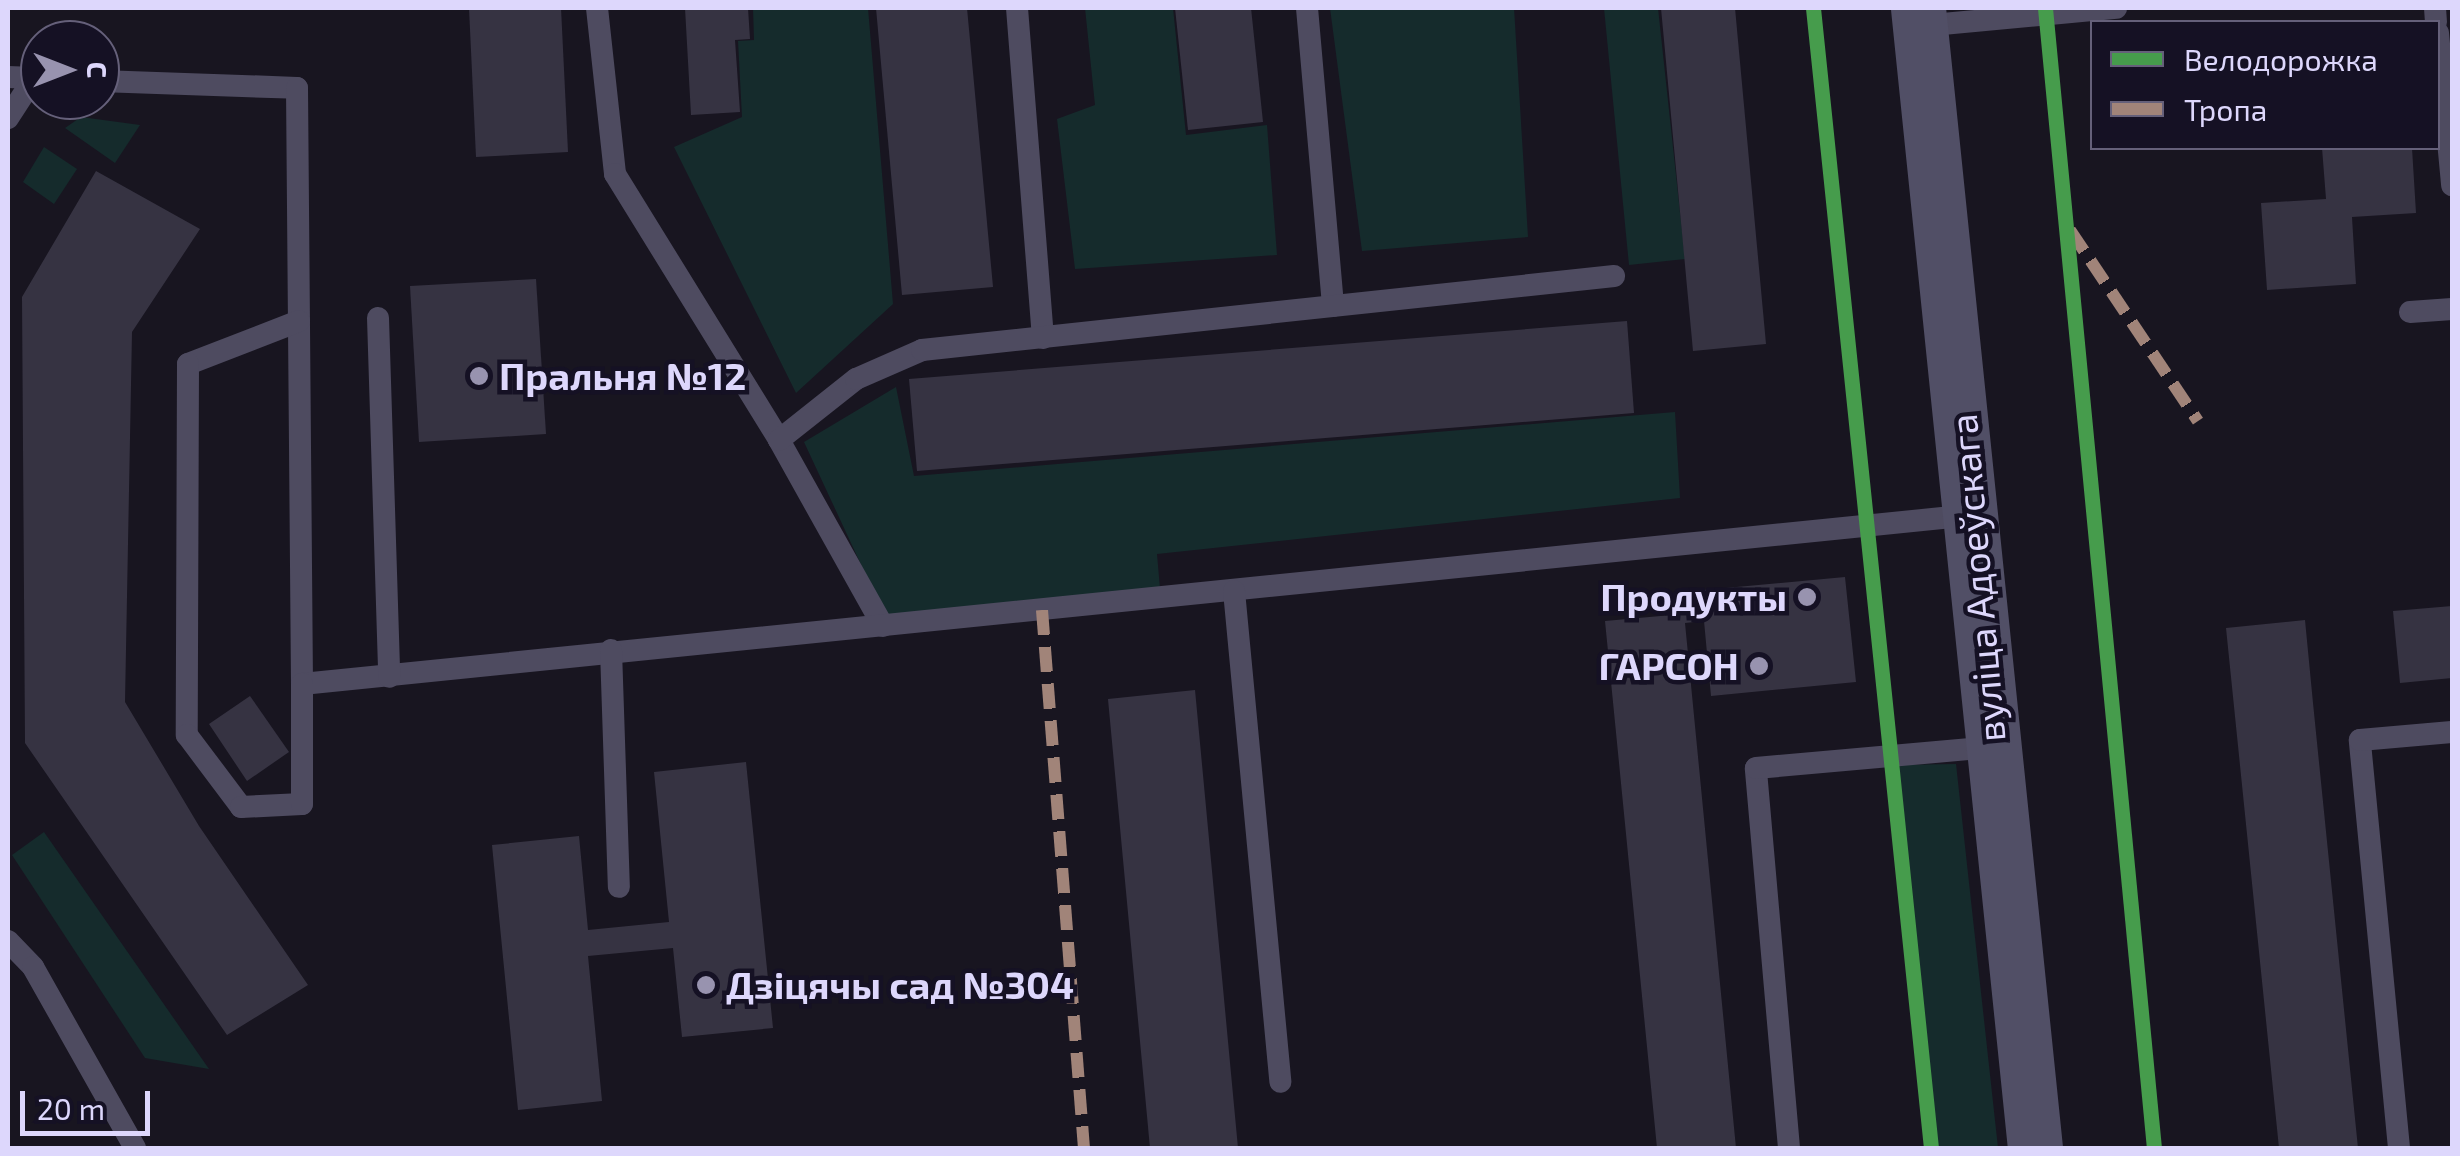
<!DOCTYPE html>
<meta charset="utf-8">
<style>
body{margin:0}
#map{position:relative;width:2460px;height:1156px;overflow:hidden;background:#181520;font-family:"Exo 2",sans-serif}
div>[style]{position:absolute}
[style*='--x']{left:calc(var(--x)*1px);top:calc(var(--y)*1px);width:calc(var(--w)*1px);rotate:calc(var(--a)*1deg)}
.green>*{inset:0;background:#152b2c}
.building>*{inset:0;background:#363342}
.service>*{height:22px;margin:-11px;padding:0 11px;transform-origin:11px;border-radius:11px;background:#4e4b60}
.secondary>*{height:55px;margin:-27.5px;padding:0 27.5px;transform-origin:27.5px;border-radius:27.5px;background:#514f66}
.quiet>*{height:12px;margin-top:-6px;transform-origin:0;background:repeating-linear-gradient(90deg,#a18479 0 25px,transparent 0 37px)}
.cycleway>*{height:15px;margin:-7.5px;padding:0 7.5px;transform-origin:7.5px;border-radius:7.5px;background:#469c4c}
.dots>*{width:28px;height:28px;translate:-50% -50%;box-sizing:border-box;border:5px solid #151124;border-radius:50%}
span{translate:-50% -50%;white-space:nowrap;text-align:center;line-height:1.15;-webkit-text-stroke:9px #151124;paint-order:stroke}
.poi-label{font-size:38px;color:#ddd7fc;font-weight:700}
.left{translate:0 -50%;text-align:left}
.right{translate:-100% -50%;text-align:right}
.street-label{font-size:38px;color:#ddd7fc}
.frame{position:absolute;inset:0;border:10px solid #ddd7fc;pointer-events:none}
.legend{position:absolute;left:2090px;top:20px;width:350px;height:130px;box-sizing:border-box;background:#151124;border:2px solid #65607a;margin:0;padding:12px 18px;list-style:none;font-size:30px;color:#ddd7fc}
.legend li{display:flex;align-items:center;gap:20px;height:50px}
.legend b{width:50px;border:2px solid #65607a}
.north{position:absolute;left:20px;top:20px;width:100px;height:100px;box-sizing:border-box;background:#151124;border:2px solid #65607a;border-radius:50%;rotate:90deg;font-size:28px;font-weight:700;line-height:40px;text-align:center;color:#ddd7fc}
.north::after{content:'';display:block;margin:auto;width:35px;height:45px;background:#9893af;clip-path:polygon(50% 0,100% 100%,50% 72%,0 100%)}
.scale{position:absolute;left:20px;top:1091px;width:130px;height:45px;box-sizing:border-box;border:5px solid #ddd7fc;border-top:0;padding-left:12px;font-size:30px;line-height:35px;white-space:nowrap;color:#ddd7fc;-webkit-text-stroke:8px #151124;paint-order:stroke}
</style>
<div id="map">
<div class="green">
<i style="clip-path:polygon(753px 8px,868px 8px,893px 304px,796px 393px,674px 147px,742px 117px,738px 41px,754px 40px)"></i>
<i style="clip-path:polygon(1085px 8px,1173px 8px,1186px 135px,1267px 125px,1277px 255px,1075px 269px,1057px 119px,1095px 105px)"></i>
<i style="clip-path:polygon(1330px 8px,1514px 8px,1528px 237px,1362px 251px)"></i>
<i style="clip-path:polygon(1604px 8px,1658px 8px,1685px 259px,1629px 265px)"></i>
<i style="clip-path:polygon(81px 117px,140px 125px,115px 163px,65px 128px)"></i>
<i style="clip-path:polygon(44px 147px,77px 169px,54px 204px,23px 182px)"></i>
<i style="clip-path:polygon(896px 387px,914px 476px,1675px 412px,1680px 498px,1157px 554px,1161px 600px,891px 629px,804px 442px)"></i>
<i style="clip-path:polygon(1956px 764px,1998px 1148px,1938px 1148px,1897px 765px)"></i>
<i style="clip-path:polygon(44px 832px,209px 1069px,145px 1058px,12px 855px)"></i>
</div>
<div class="building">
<i style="clip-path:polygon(469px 8px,561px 8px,568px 152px,476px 157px)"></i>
<i style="clip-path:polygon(685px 8px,748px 8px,750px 39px,735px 40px,740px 112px,691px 115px)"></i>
<i style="clip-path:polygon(876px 8px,967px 8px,993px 287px,902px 295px)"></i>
<i style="clip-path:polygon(1175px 8px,1251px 8px,1263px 122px,1188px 130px)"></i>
<i style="clip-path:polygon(1661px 8px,1735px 8px,1766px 344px,1693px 351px)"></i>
<i style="clip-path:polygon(2322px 148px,2412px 148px,2416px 213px,2352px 217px,2356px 284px,2267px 290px,2261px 203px,2326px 199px)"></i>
<i style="clip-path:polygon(96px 171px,200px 229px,132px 332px,125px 702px,199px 826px,308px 985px,227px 1035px,25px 743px,22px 297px)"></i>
<i style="clip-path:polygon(536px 279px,546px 434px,419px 442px,410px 286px)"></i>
<i style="clip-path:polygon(1627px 321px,1634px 413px,917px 471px,909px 379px)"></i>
<i style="clip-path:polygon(1845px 577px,1856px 682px,1711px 696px,1704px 621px,1685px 623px,1736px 1148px,1657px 1148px,1605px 621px,1683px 614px,1682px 592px)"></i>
<i style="clip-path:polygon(2452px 606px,2452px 678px,2400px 683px,2393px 611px)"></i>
<i style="clip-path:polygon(2305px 620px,2313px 703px,2358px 1148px,2279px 1148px,2226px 628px)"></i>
<i style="clip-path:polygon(1195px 690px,1238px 1148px,1150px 1148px,1108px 699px)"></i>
<i style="clip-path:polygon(250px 696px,289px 752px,247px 781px,209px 724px)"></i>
<i style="clip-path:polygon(746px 762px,773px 1028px,682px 1037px,673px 948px,588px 956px,602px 1101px,518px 1110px,492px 845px,579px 836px,588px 930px,669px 922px,654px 772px)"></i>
</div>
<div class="service">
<i style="--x:597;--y:8;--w:167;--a:83.8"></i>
<i style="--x:615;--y:174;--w:312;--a:58.3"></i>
<i style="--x:779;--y:440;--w:213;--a:60.8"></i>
<i style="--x:1017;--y:8;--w:331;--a:85.5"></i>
<i style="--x:1307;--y:8;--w:299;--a:85"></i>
<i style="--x:2435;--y:8;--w:14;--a:86"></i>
<i style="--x:1921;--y:26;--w:196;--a:-5.3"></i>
<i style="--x:2438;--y:33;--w:153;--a:84.7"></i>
<i style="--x:8;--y:77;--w:26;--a:2"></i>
<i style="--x:34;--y:78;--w:48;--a:123"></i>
<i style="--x:100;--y:81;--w:197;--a:2"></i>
<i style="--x:297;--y:88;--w:596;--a:89.52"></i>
<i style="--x:302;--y:684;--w:1678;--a:-5.78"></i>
<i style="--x:2410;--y:312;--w:42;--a:-4.1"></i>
<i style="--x:378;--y:318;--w:359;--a:88.2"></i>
<i style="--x:299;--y:321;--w:119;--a:158.8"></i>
<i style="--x:188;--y:364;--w:371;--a:90.2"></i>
<i style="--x:187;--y:735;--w:90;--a:53.1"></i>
<i style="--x:241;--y:807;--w:61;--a:-2.8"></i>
<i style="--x:302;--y:804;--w:120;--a:-90"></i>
<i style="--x:779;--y:440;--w:98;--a:-38.4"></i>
<i style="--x:856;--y:379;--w:72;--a:-23.7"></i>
<i style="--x:922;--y:350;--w:696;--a:-6.1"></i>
<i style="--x:1234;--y:591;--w:493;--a:84.6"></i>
<i style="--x:611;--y:650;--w:237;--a:88.1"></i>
<i style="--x:8;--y:941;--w:36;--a:46"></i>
<i style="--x:33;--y:967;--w:208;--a:60.6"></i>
<i style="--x:1789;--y:1148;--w:381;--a:-95"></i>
<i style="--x:1756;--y:768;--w:238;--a:-5.1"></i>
<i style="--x:2399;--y:1148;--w:410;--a:-95.5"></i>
<i style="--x:2360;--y:740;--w:92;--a:-5"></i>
</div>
<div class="secondary">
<i style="--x:1918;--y:8;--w:1146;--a:84.14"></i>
</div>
<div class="quiet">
<i style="--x:2070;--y:230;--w:230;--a:56.2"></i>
<i style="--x:1042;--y:610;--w:540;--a:85.54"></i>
</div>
<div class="cycleway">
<i style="--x:1813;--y:8;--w:1146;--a:84.09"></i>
<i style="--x:2045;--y:8;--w:1145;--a:84.54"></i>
</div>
<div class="dots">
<i style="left:479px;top:376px;background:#9893af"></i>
<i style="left:1807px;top:597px;background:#9893af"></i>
<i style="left:1759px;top:666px;background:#9893af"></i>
<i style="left:706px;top:985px;background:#9893af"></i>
</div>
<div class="poi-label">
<span class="left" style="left:499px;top:376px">Пральня №12</span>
<span class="right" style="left:1787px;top:597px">Продукты</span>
<span class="right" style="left:1739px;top:666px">ГАРСОН</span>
<span class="left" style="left:726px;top:985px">Дзіцячы сад №304</span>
</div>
<div class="street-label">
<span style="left:1977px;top:578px;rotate:-95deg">вуліца Адоеўскага</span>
</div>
<div class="frame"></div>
<ul class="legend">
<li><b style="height:12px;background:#469c4c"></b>Велодорожка</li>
<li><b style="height:12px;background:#a18479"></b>Тропа</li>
</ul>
<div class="north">С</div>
<div class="scale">20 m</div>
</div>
